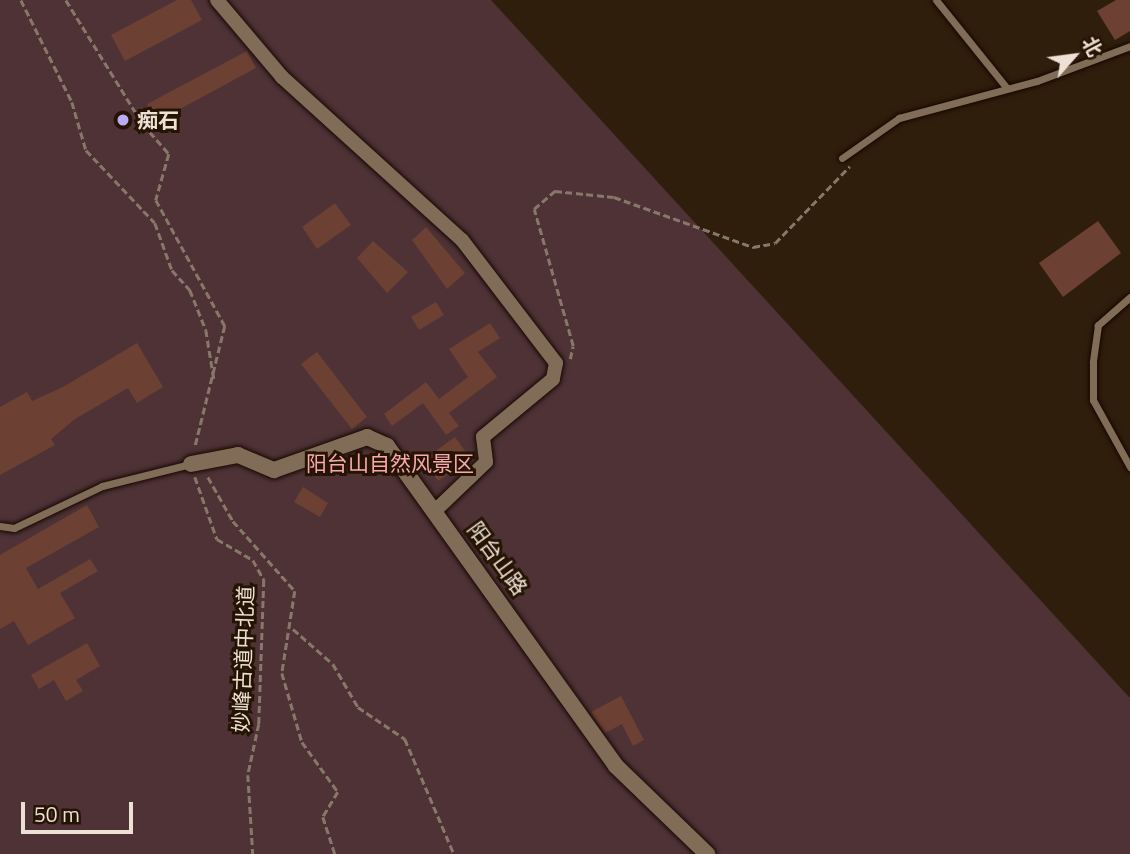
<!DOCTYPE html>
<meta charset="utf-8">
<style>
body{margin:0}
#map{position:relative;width:1130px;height:854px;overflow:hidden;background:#301e0c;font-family:"Titillium Web","Noto Sans SC",sans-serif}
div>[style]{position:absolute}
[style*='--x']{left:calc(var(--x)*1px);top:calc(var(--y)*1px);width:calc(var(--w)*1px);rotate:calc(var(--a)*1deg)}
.green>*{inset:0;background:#4e3235}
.building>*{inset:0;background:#6c4032}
.path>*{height:2.5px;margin-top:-1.25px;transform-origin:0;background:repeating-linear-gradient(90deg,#877869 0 7px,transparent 0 10.5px)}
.roads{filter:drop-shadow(0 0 2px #170700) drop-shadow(0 0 2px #170700)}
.service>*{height:7px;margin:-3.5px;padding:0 3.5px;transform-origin:3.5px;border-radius:3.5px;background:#816c57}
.minor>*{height:14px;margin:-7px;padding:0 7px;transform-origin:7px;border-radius:7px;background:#816c57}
.tertiary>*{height:16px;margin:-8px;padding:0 8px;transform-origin:8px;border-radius:8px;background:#816c57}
.dots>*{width:19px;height:19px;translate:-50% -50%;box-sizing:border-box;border:4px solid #261403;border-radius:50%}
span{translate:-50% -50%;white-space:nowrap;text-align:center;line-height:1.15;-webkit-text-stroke:6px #261403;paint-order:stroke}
.poi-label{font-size:21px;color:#ede1d6;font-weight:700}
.left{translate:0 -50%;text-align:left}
.park-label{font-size:21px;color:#faa9b3}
.street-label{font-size:21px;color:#ede1d6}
.north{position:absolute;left:1039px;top:21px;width:70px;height:70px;-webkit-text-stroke:5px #261403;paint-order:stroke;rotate:62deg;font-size:19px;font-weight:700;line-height:28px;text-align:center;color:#ede1d6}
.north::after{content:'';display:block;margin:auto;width:24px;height:32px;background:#ede1d6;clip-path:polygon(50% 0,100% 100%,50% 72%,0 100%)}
.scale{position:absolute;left:21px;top:802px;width:112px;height:32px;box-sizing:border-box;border:4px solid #ede1d6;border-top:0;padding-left:9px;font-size:21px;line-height:24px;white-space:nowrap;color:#ede1d6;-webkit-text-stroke:5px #261403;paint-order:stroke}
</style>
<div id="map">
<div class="green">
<i style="clip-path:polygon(0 0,491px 0,1130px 698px,1130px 854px,0 854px)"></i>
</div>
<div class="building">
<i style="clip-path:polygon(177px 0,191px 0,202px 20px,125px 61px,111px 35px)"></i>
<i style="clip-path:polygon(1116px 0,1130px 0,1130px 31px,1115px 40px,1097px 11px)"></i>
<i style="clip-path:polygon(247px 51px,256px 68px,156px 122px,147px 104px)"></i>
<i style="clip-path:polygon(335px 203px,351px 225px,317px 249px,302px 227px)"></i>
<i style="clip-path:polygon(1098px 221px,1121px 253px,1063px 297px,1039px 263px)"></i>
<i style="clip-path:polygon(426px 227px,465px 273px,447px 289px,412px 240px)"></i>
<i style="clip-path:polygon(373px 241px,408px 272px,387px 293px,357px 258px)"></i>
<i style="clip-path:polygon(436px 302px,444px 315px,419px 330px,411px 317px)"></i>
<i style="clip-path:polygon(490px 323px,500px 338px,478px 352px,497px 377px,449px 413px,459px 426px,446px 435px,423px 403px,392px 426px,384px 414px,426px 382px,439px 399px,468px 377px,449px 349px)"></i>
<i style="clip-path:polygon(137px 343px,163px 387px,137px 403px,128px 388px,75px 419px,51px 439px,55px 445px,0 475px,0 407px,27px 392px,32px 401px,63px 387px)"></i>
<i style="clip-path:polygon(317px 352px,367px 417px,352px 429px,301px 364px)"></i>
<i style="clip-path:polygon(455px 437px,470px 458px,438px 481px,423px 460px)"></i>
<i style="clip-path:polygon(303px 487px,328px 503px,320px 517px,294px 502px)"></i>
<i style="clip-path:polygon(87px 505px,99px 527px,26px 568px,38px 589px,90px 559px,98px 571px,60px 593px,75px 618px,28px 645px,14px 621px,0 629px,0 555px)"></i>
<i style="clip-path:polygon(87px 643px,100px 666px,76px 680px,83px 691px,66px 701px,54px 680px,39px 689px,31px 675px)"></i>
<i style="clip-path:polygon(621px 696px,644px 740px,633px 746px,622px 724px,605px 733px,591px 712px)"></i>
</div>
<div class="path">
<i style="--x:21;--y:0;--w:114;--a:63.4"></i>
<i style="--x:72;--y:102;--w:50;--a:73.7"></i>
<i style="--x:86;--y:150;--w:100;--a:46.6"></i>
<i style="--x:155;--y:223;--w:50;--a:70.1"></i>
<i style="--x:172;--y:270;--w:27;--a:48"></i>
<i style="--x:190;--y:290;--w:43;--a:68.2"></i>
<i style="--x:206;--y:330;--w:50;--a:80.7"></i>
<i style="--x:66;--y:0;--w:146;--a:58.2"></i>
<i style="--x:143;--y:124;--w:40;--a:49"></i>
<i style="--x:169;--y:154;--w:48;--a:105.8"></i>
<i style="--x:156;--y:200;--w:144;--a:61.3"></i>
<i style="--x:225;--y:326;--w:125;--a:103.9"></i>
<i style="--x:570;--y:359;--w:13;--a:-77"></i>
<i style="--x:573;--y:346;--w:142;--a:-105.9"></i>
<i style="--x:534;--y:209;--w:28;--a:-41"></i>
<i style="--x:555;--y:191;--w:59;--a:5.8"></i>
<i style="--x:614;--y:197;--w:148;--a:19.8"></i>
<i style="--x:753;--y:247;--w:22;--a:-10"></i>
<i style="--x:775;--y:243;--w:107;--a:-45.8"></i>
<i style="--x:195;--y:477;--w:66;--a:70.5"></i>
<i style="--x:217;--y:539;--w:42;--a:30.3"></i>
<i style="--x:253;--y:560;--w:23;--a:61"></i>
<i style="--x:264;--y:580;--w:144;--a:92"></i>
<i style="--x:259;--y:724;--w:52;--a:102.2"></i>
<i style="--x:248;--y:775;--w:79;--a:86.4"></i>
<i style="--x:208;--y:477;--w:51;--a:60.4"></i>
<i style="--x:233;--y:521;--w:94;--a:48.5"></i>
<i style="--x:295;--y:591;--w:83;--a:99"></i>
<i style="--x:282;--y:673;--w:72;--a:73.8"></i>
<i style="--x:302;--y:742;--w:62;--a:54.2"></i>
<i style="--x:338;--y:792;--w:29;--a:121"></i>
<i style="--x:323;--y:817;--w:39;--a:72"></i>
<i style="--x:293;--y:629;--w:53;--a:41.2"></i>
<i style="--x:333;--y:664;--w:50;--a:59.8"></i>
<i style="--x:358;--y:707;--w:57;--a:34.2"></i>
<i style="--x:405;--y:739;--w:125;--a:66.9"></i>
</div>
<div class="roads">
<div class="service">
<i style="--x:936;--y:0;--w:112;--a:51.2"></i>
<i style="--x:842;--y:158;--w:70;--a:-35.1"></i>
<i style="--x:899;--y:118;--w:143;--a:-15"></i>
<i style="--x:1037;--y:81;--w:99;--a:-20.6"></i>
<i style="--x:1130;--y:297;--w:43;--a:138.8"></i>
<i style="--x:1098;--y:325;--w:37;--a:98"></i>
<i style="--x:1093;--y:362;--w:38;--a:90"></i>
<i style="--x:1093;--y:400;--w:77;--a:61.1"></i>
<i style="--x:0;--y:526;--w:14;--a:8"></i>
<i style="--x:14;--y:528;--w:98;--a:-25.5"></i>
<i style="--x:102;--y:486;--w:91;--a:-14"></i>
</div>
<div class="minor">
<i style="--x:217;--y:0;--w:101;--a:49.8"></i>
<i style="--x:282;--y:77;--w:243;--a:42.2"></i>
<i style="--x:462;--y:240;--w:155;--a:52.6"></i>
<i style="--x:556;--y:363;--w:16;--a:101"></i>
<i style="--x:553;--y:379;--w:91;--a:140.4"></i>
<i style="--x:483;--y:437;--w:25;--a:83"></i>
<i style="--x:486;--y:462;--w:68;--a:136.2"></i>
</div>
<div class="tertiary">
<i style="--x:191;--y:464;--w:48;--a:-10.8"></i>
<i style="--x:238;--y:455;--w:39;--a:23"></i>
<i style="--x:274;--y:470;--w:99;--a:-19.5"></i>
<i style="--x:367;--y:437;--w:22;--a:24"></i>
<i style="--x:387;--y:446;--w:393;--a:54.4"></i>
<i style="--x:616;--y:766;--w:127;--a:44"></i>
</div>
</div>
<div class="dots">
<i style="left:123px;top:120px;background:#b9abf7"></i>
</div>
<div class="poi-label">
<span class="left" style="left:137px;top:120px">痴石</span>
</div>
<div class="park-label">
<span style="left:390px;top:463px">阳台山自然风景区</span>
</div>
<div class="street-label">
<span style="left:498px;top:558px;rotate:54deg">阳台山路</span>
<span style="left:243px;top:659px;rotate:-88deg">妙峰古道中北道</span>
</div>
<div class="north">北</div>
<div class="scale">50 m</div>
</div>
